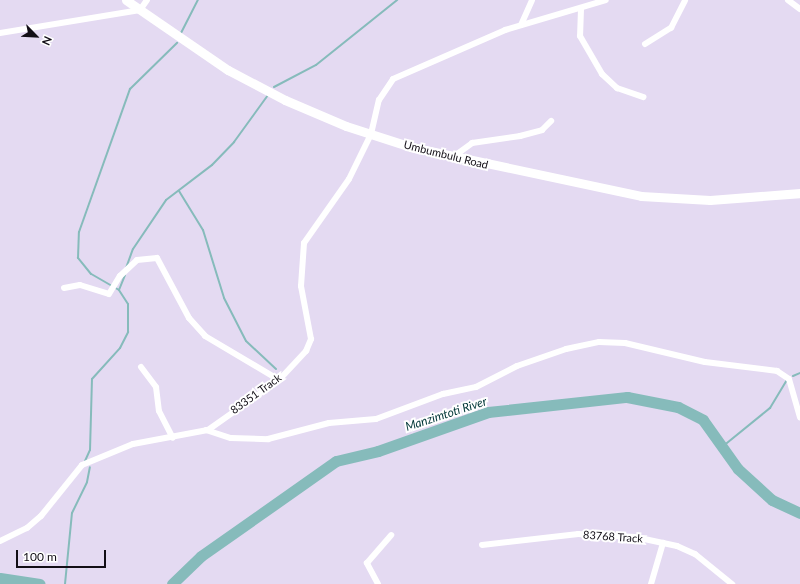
<!DOCTYPE html>
<style>
body{margin:0}
#map{position:relative;width:800px;height:584px;overflow:hidden;background:#e4daf2;font-family:Lato,sans-serif}
div>[style]{position:absolute}
[style*='--x']{left:calc(var(--x)*1px);top:calc(var(--y)*1px);width:calc(var(--w)*1px);rotate:calc(var(--a)*1deg)}
.stream>*{height:2px;margin:-1px;padding:0 1px;transform-origin:1px;border-radius:1px;background:#86bbbb}
.river>*{height:11px;margin:-5.5px;padding:0 5.5px;transform-origin:5.5px;border-radius:5.5px;background:#86bbbb}
.minor>*{height:6px;margin:-3px;padding:0 3px;transform-origin:3px;border-radius:3px;background:#fff}
.secondary>*{height:9px;margin:-4.5px;padding:0 4.5px;transform-origin:4.5px;border-radius:4.5px;background:#fff}
span{translate:-50% -50%;white-space:nowrap;text-align:center;line-height:1.15;-webkit-text-stroke:4px #fff;paint-order:stroke}
.street-label{font-size:11px;color:#120e16}
.water-label{font-size:12px;color:#023738;font-style:italic}
.north{position:absolute;left:16px;top:16px;width:40px;height:40px;-webkit-text-stroke:3px #fff;paint-order:stroke;rotate:114deg;font-size:11px;font-weight:700;line-height:16px;text-align:center;color:#120e16}
.north::after{content:'';display:block;margin:auto;width:14px;height:18px;background:#120e16;clip-path:polygon(50% 0,100% 100%,50% 72%,0 100%)}
.scale{position:absolute;left:16px;top:550px;width:90px;height:18px;box-sizing:border-box;border:2px solid #120e16;border-top:0;padding-left:5px;font-size:12px;line-height:14px;white-space:nowrap;color:#120e16;-webkit-text-stroke:3px #fff;paint-order:stroke}
</style>
<div id="map">
<div class="stream">
<i style="--x:181;--y:33;--w:37;--a:-63"></i>
<i style="--x:274;--y:87;--w:47;--a:-27.6"></i>
<i style="--x:316;--y:65;--w:104;--a:-38.7"></i>
<i style="--x:179;--y:191;--w:46;--a:58.4"></i>
<i style="--x:203;--y:230;--w:71;--a:72.8"></i>
<i style="--x:224;--y:298;--w:48;--a:62.9"></i>
<i style="--x:246;--y:341;--w:41;--a:43"></i>
<i style="--x:126;--y:268;--w:20;--a:-70"></i>
<i style="--x:133;--y:249;--w:59;--a:-56"></i>
<i style="--x:166;--y:200;--w:58;--a:-37.3"></i>
<i style="--x:212;--y:165;--w:32;--a:-46"></i>
<i style="--x:234;--y:142;--w:58;--a:-54.1"></i>
<i style="--x:119;--y:290;--w:32;--a:-150"></i>
<i style="--x:91;--y:274;--w:21;--a:-129"></i>
<i style="--x:78;--y:258;--w:26;--a:-88"></i>
<i style="--x:79;--y:232;--w:152;--a:-70.4"></i>
<i style="--x:130;--y:89;--w:66;--a:-44.4"></i>
<i style="--x:793;--y:376;--w:8;--a:-23"></i>
<i style="--x:722;--y:447;--w:62;--a:-39.1"></i>
<i style="--x:770;--y:408;--w:33;--a:-59"></i>
<i style="--x:85;--y:461;--w:12;--a:-66"></i>
<i style="--x:90;--y:450;--w:71;--a:-88.4"></i>
<i style="--x:92;--y:379;--w:42;--a:-47.9"></i>
<i style="--x:120;--y:348;--w:18;--a:-63"></i>
<i style="--x:128;--y:332;--w:28;--a:-90"></i>
<i style="--x:128;--y:304;--w:17;--a:-123"></i>
<i style="--x:119;--y:290;--w:16;--a:-68"></i>
<i style="--x:65;--y:584;--w:71;--a:-84.4"></i>
<i style="--x:72;--y:513;--w:34;--a:-64"></i>
<i style="--x:87;--y:482;--w:15;--a:-79"></i>
</div>
<div class="river">
<i style="--x:0;--y:578;--w:40;--a:8.5"></i>
<i style="--x:172;--y:584;--w:40;--a:-44"></i>
<i style="--x:201;--y:556;--w:165;--a:-35.1"></i>
<i style="--x:336;--y:461;--w:43;--a:-13.4"></i>
<i style="--x:378;--y:451;--w:117;--a:-19.5"></i>
<i style="--x:488;--y:412;--w:140;--a:-6.2"></i>
<i style="--x:627;--y:397;--w:52;--a:11.1"></i>
<i style="--x:678;--y:407;--w:28;--a:27"></i>
<i style="--x:703;--y:420;--w:60;--a:54.5"></i>
<i style="--x:738;--y:469;--w:46;--a:42.4"></i>
<i style="--x:772;--y:500;--w:31;--a:25"></i>
</div>
<div class="minor">
<i style="--x:788;--y:0;--w:15;--a:37"></i>
<i style="--x:581;--y:9;--w:27;--a:92"></i>
<i style="--x:580;--y:36;--w:44;--a:59.9"></i>
<i style="--x:602;--y:74;--w:21;--a:43"></i>
<i style="--x:617;--y:88;--w:28;--a:19"></i>
<i style="--x:521;--y:25;--w:27;--a:-66"></i>
<i style="--x:0;--y:33;--w:142;--a:-9.3"></i>
<i style="--x:140;--y:10;--w:12;--a:-55"></i>
<i style="--x:645;--y:44;--w:31;--a:-32"></i>
<i style="--x:671;--y:28;--w:31;--a:-63"></i>
<i style="--x:453;--y:157;--w:24;--a:-36"></i>
<i style="--x:472;--y:143;--w:49;--a:-8.3"></i>
<i style="--x:520;--y:136;--w:23;--a:-15"></i>
<i style="--x:542;--y:130;--w:13;--a:-45"></i>
<i style="--x:64;--y:288;--w:16;--a:-11"></i>
<i style="--x:80;--y:285;--w:30;--a:17"></i>
<i style="--x:109;--y:294;--w:21;--a:-59"></i>
<i style="--x:120;--y:276;--w:23;--a:-43"></i>
<i style="--x:137;--y:260;--w:20;--a:-6"></i>
<i style="--x:157;--y:258;--w:68;--a:61.9"></i>
<i style="--x:189;--y:318;--w:24;--a:48"></i>
<i style="--x:205;--y:336;--w:86;--a:30.7"></i>
<i style="--x:141;--y:367;--w:25;--a:53"></i>
<i style="--x:156;--y:387;--w:24;--a:83"></i>
<i style="--x:159;--y:411;--w:30;--a:63"></i>
<i style="--x:206;--y:430;--w:26;--a:18"></i>
<i style="--x:231;--y:438;--w:37;--a:2"></i>
<i style="--x:268;--y:439;--w:63;--a:-14.7"></i>
<i style="--x:329;--y:423;--w:47;--a:-4.9"></i>
<i style="--x:376;--y:419;--w:72;--a:-20.5"></i>
<i style="--x:443;--y:394;--w:34;--a:-12"></i>
<i style="--x:476;--y:387;--w:46;--a:-27.1"></i>
<i style="--x:517;--y:366;--w:52;--a:-19.1"></i>
<i style="--x:566;--y:349;--w:34;--a:-12"></i>
<i style="--x:599;--y:342;--w:26;--a:2"></i>
<i style="--x:625;--y:343;--w:82;--a:13.4"></i>
<i style="--x:705;--y:362;--w:73;--a:7.1"></i>
<i style="--x:777;--y:371;--w:14;--a:34"></i>
<i style="--x:789;--y:379;--w:40;--a:74"></i>
<i style="--x:0;--y:541;--w:30;--a:-26"></i>
<i style="--x:27;--y:528;--w:18;--a:-41"></i>
<i style="--x:41;--y:516;--w:65;--a:-51.2"></i>
<i style="--x:82;--y:465;--w:55;--a:-22.4"></i>
<i style="--x:133;--y:444;--w:76;--a:-10.6"></i>
<i style="--x:208;--y:430;--w:87;--a:-35.2"></i>
<i style="--x:279;--y:380;--w:40;--a:-47"></i>
<i style="--x:306;--y:351;--w:13;--a:-67"></i>
<i style="--x:311;--y:339;--w:54;--a:-100.7"></i>
<i style="--x:301;--y:286;--w:43;--a:-86"></i>
<i style="--x:304;--y:243;--w:78;--a:-54.9"></i>
<i style="--x:349;--y:179;--w:50;--a:-63.9"></i>
<i style="--x:371;--y:134;--w:35;--a:-77"></i>
<i style="--x:379;--y:100;--w:25;--a:-56"></i>
<i style="--x:393;--y:79;--w:122;--a:-23.6"></i>
<i style="--x:505;--y:30;--w:105;--a:-16.5"></i>
<i style="--x:482;--y:545;--w:97;--a:-6.5"></i>
<i style="--x:578;--y:534;--w:57;--a:3"></i>
<i style="--x:635;--y:537;--w:43;--a:12.1"></i>
<i style="--x:677;--y:546;--w:20;--a:24"></i>
<i style="--x:695;--y:554;--w:48;--a:39"></i>
<i style="--x:378;--y:584;--w:24;--a:-118"></i>
<i style="--x:367;--y:563;--w:37;--a:-49"></i>
<i style="--x:651;--y:584;--w:43;--a:-73.7"></i>
</div>
<div class="secondary">
<i style="--x:126;--y:0;--w:124;--a:34.5"></i>
<i style="--x:228;--y:70;--w:64;--a:27.8"></i>
<i style="--x:285;--y:100;--w:66;--a:23.1"></i>
<i style="--x:346;--y:126;--w:68;--a:17.9"></i>
<i style="--x:411;--y:147;--w:235;--a:12"></i>
<i style="--x:641;--y:196;--w:69;--a:3.3"></i>
<i style="--x:710;--y:200;--w:90;--a:-4.4"></i>
</div>
<div class="street-label">
<span style="left:446px;top:155px;rotate:14deg">Umbumbulu Road</span>
<span style="left:256px;top:394px;rotate:-36deg">83351 Track</span>
<span style="left:613px;top:537px;rotate:4deg">83768 Track</span>
</div>
<div class="water-label">
<span style="left:446px;top:414px;rotate:-18deg">Manzimtoti River</span>
</div>
<div class="north">N</div>
<div class="scale">100 m</div>
</div>
